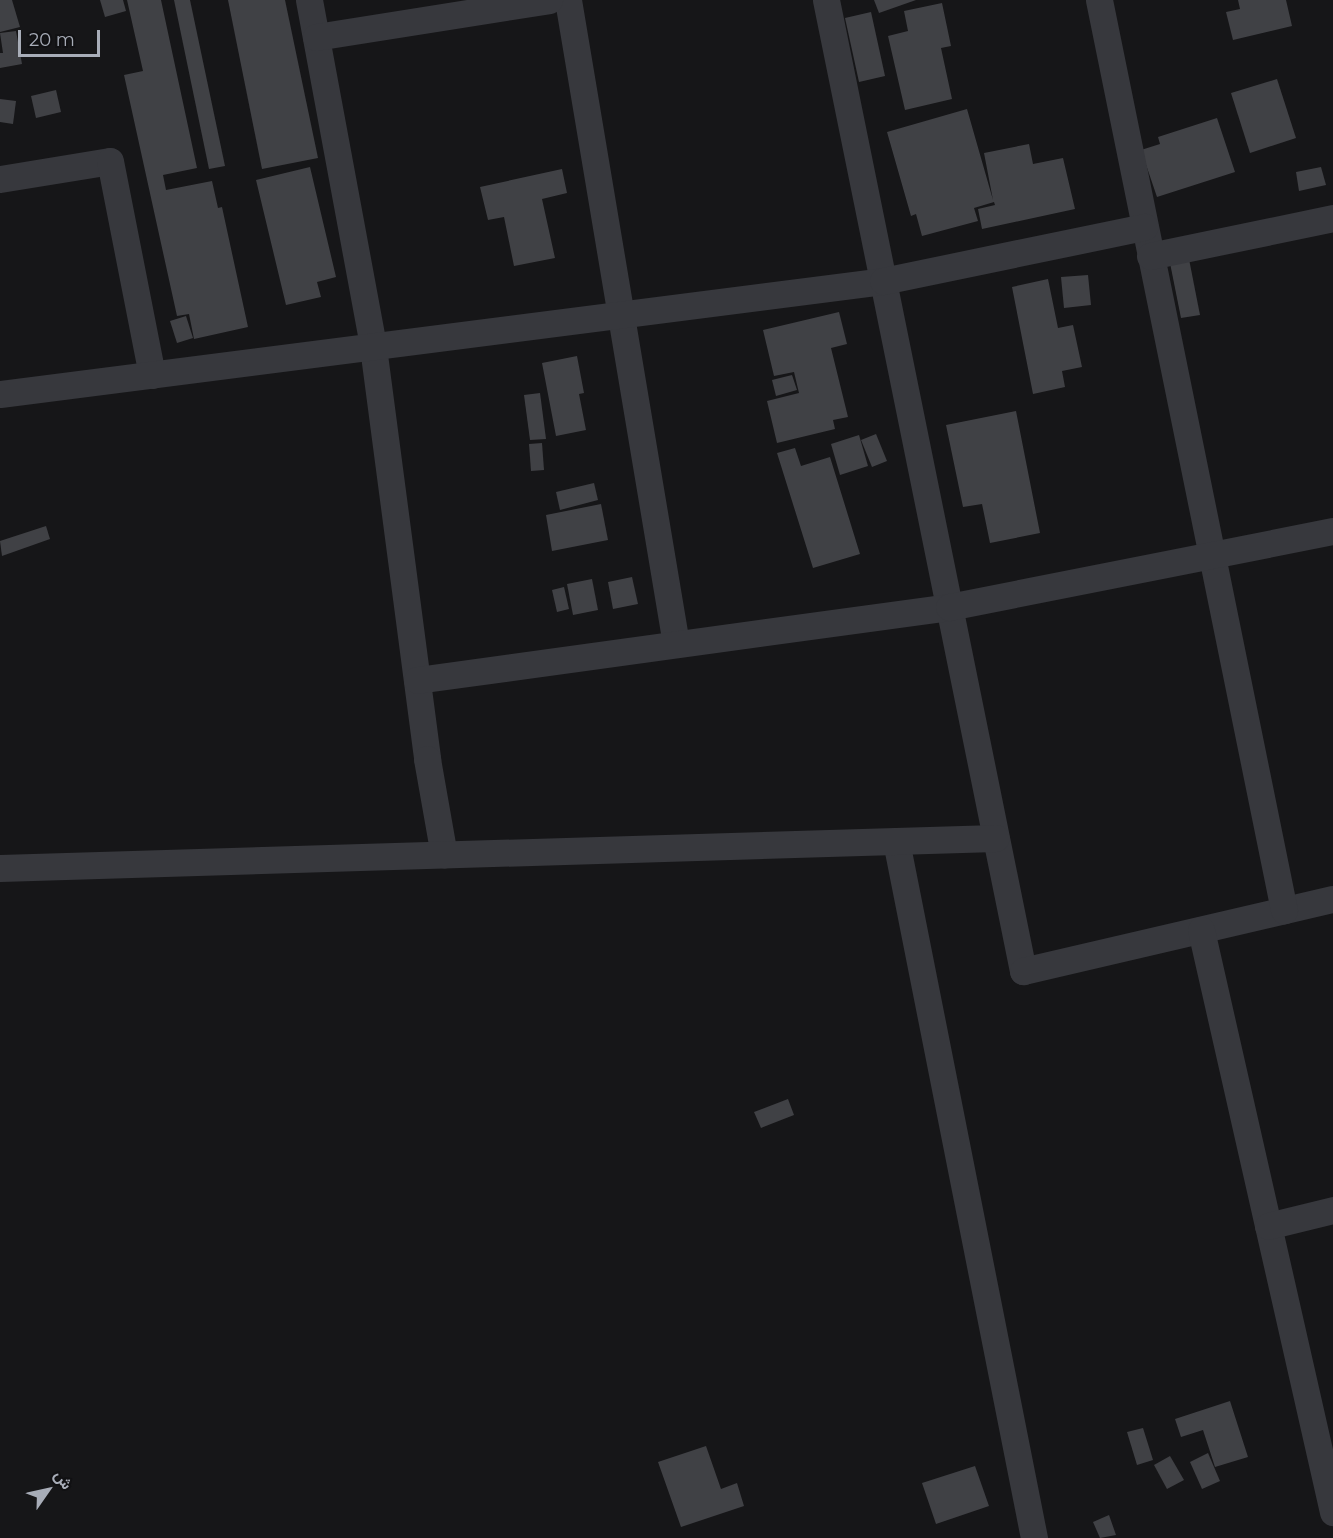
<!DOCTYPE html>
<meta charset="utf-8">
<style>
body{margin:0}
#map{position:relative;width:1333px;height:1538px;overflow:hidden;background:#161618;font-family:Montserrat,Vazirmatn,sans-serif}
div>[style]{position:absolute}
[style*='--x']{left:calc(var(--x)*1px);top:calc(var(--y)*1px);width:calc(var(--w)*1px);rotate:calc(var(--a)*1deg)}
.building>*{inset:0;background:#404145}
.minor>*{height:27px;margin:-13.5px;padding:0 13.5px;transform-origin:13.5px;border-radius:13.5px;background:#37383d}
span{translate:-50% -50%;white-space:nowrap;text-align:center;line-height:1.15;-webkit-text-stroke:4.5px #111113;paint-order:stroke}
.north{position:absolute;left:18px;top:1460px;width:60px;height:60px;-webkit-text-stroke:4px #111113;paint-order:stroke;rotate:56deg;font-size:16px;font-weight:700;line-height:24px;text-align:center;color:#a8adb8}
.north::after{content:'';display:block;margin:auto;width:21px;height:27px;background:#a8adb8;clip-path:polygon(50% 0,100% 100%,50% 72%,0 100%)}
.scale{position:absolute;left:18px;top:30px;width:82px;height:27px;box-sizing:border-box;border:3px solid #a8adb8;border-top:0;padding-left:8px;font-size:18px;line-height:21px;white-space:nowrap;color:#a8adb8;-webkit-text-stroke:4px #111113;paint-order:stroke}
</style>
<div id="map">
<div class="building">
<i style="clip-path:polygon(0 0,12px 0,20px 27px,0 32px)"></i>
<i style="clip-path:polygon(100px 0,123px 0,126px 11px,105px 17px)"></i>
<i style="clip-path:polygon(127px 0,161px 0,197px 168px,163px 175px,166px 190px,212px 181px,218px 208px,222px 207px,248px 327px,194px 339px,189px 314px,177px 316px,124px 75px,143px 71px)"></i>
<i style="clip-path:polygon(174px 0,190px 0,225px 166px,209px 169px)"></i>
<i style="clip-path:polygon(228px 0,285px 0,318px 158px,262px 169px)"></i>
<i style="clip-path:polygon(874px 0,916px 0,879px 13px)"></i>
<i style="clip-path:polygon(1238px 0,1286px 0,1292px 26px,1233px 40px,1226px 12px,1240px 9px)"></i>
<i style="clip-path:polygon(942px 3px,951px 46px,941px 48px,952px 99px,905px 110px,888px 36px,908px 31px,904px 11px)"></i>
<i style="clip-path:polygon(871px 12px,885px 76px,859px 82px,845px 18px)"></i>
<i style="clip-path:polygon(16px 31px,22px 64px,0 68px,0 53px,3px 53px,0 33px)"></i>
<i style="clip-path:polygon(1277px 79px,1296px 138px,1250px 153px,1231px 93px)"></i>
<i style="clip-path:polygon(56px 90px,61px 112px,36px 118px,31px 96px)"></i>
<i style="clip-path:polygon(0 99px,16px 101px,13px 124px,0 122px)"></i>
<i style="clip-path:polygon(967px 109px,993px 200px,984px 153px,1029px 144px,1033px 164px,1063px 158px,1075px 209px,982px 229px,978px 209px,995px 205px,994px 202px,974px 208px,978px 221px,922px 236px,916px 214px,911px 216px,887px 132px)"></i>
<i style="clip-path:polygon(1217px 118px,1235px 172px,1157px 197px,1141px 150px,1160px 144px,1158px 137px)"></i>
<i style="clip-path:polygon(310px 167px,336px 277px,317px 282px,321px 297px,286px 305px,256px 180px)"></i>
<i style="clip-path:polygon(1321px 167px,1326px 185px,1299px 191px,1296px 172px)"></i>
<i style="clip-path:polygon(562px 169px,567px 193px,542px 199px,555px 258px,514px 266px,504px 217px,488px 220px,480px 187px)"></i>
<i style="clip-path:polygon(1188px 254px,1200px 315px,1181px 318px,1169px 258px)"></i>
<i style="clip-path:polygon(1088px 275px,1091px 305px,1064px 308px,1061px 277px)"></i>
<i style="clip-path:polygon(1048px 279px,1058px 328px,1073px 325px,1082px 367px,1062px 371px,1065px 387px,1033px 394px,1012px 287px)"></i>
<i style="clip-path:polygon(839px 312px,847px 344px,831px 348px,848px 417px,833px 420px,835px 429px,777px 443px,767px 401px,799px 393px,794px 372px,774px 376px,763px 330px)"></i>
<i style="clip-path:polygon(186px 316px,193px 338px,177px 343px,170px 321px)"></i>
<i style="clip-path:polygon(577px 356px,584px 393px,579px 394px,586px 430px,556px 436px,542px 363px)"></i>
<i style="clip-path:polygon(792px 375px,797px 390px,776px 396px,772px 380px)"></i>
<i style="clip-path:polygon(540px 393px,546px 439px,530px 440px,524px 395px)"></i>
<i style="clip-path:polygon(1016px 411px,1040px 533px,990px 543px,982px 504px,963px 507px,946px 425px)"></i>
<i style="clip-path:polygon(876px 434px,887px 461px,872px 467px,861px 440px)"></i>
<i style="clip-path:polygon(859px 435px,868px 466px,840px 475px,831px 444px)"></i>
<i style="clip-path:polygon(542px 443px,544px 470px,531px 471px,529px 444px)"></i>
<i style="clip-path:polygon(795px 448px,801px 466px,830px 457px,860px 554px,813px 568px,777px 453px)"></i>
<i style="clip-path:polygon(594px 483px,598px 500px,560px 510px,556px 492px)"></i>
<i style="clip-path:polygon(601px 504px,608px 540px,552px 551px,546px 515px)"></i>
<i style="clip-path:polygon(46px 526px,50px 539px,2px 556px,0 541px)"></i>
<i style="clip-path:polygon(632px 577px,638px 604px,613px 609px,608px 582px)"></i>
<i style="clip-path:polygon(592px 579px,598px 610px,573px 615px,567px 584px)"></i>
<i style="clip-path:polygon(564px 587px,569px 609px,557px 612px,552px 590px)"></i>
<i style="clip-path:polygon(788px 1099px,794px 1115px,761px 1128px,754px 1112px)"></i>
<i style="clip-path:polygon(1230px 1401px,1248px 1457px,1215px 1467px,1203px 1430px,1181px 1437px,1175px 1419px)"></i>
<i style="clip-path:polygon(1143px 1428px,1153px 1460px,1137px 1465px,1127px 1432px)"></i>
<i style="clip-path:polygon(706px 1446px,721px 1489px,737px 1483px,744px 1506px,681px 1527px,658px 1462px)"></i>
<i style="clip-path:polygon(1208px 1453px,1220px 1481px,1202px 1489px,1190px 1462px)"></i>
<i style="clip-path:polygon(1170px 1456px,1184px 1480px,1167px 1489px,1154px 1465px)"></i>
<i style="clip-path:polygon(975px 1466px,989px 1506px,936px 1524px,922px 1483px)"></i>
<i style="clip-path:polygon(1109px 1515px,1116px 1535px,1100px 1538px,1093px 1522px)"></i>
</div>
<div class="minor">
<i style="--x:309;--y:0;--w:353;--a:79.5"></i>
<i style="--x:373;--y:347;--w:416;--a:82.5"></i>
<i style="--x:427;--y:759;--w:97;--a:80"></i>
<i style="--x:568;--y:0;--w:653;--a:80.48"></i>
<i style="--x:826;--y:0;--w:991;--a:78.53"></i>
<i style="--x:1023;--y:971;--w:318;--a:-13.1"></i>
<i style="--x:1099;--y:0;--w:929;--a:78.51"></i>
<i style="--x:316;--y:37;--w:236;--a:-9"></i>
<i style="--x:0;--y:179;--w:111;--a:-9.3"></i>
<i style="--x:110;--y:161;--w:218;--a:78.9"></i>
<i style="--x:1150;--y:256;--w:187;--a:-11.7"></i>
<i style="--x:0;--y:394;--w:890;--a:-7.29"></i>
<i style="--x:883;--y:281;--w:267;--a:-11.7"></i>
<i style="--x:417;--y:680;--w:537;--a:-7.81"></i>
<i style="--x:949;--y:607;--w:391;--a:-11.2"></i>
<i style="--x:896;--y:841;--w:711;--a:78.8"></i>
<i style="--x:0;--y:868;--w:996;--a:-1.73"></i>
<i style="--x:1201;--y:930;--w:597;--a:77.22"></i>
<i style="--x:1268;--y:1226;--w:67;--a:-13.8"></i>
</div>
<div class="north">ش</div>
<div class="scale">20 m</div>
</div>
